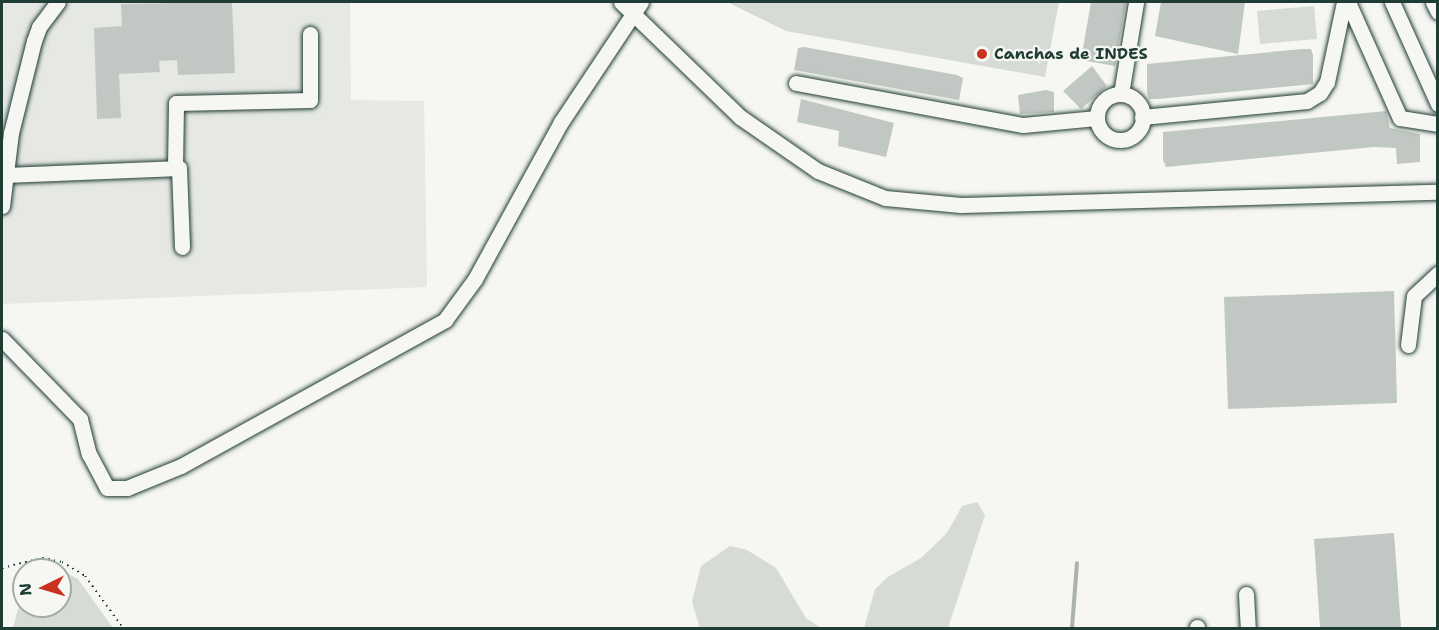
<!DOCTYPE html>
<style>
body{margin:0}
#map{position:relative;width:1439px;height:630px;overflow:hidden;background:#f6f6f2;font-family:"Shantell Sans",sans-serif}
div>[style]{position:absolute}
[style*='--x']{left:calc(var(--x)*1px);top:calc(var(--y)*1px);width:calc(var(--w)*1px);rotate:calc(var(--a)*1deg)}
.built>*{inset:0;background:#e6e8e4}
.green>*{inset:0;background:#d6dbd6}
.stream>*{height:4px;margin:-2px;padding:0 2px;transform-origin:2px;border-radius:2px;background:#aab3ae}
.building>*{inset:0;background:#c1c8c3}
.path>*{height:2px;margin-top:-1px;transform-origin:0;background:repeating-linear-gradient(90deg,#1f3d34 0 1.5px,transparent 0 6px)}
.roads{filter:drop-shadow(0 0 2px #1f3d34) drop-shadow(0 0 2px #1f3d34)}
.minor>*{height:15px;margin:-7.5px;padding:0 7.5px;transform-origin:7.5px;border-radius:7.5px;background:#f6f6f2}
.minor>.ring{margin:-7.5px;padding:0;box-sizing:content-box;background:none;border:15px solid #f6f6f2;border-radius:50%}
.dots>*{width:16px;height:16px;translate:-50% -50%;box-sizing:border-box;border:3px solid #f6f6f2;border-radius:50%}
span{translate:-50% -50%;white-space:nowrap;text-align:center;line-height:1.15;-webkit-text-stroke:4.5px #f6f6f2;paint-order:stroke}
.poi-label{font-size:16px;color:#1f3d34;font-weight:700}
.left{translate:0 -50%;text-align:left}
.frame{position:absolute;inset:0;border:3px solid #1f3d34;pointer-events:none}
.north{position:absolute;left:12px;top:558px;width:60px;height:60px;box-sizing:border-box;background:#f6f6f2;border:2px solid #a0aca6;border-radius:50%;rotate:265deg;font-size:16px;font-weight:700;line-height:24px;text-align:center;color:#1f3d34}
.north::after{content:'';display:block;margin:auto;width:21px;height:27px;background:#c8321e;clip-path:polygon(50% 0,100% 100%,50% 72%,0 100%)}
</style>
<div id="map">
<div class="built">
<i style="clip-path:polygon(2px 2px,350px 2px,351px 100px,424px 101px,427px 287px,2px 304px)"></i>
</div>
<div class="green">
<i style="clip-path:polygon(727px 2px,1059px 2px,1045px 77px,786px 31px)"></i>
<i style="clip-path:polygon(1314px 6px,1317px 39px,1260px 44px,1257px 11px)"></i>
<i style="clip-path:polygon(977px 502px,985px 515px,948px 628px,864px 628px,875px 589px,888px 577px,921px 558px,947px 533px,962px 506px)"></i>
<i style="clip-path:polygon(730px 546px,747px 550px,776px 568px,806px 618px,821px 628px,700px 628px,692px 602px,701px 566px)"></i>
<i style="clip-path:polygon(48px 566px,59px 569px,78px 579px,113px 628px,13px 628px,24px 586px,24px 606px,60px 606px,60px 570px,35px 570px)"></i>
</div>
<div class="stream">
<i style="--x:1072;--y:628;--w:65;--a:-85.6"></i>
</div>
<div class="building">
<i style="clip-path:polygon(232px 2px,235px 73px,178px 75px,177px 60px,159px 61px,160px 72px,119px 74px,121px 118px,97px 119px,94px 28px,122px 26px,121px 4px)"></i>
<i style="clip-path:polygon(1091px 2px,1126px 2px,1115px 66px,1081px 60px)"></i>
<i style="clip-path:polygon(1161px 2px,1245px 2px,1238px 54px,1155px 36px)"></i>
<i style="clip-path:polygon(804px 47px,957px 75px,963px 78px,959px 100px,794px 70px,798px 48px)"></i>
<i style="clip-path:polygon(1302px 49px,1311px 49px,1313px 55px,1313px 84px,1158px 99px,1149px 99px,1147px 93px,1147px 64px)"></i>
<i style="clip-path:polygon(1092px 66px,1107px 86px,1081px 109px,1063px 91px)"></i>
<i style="clip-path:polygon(1046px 90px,1054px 92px,1054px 112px,1020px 114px,1018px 95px)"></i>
<i style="clip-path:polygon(801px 99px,894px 123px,886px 157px,838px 146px,839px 131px,797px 122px)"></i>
<i style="clip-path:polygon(1386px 111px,1390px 128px,1420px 134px,1420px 162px,1397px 164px,1396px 148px,1374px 147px,1166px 167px,1163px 160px,1163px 132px)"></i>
<i style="clip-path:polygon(1394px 291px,1397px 403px,1228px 409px,1224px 297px)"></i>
<i style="clip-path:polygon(1394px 533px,1401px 628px,1320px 628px,1314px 539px)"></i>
</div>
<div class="path">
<i style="--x:2;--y:568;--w:41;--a:-14"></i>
<i style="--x:42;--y:558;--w:20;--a:11"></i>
<i style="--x:62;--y:562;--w:27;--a:31"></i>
<i style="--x:85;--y:576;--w:64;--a:53.8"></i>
</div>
<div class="roads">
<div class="minor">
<i style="--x:621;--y:2;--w:165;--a:44"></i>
<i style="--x:740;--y:117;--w:95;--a:34.7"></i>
<i style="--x:818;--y:171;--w:72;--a:21.9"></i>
<i style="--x:885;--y:198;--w:76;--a:5.3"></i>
<i style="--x:961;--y:205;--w:477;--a:-1.6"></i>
<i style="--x:1348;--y:2;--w:127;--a:65.9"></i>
<i style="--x:1400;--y:118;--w:38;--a:9"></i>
<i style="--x:1392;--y:2;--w:112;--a:65.7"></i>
<i style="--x:1433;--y:2;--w:11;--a:63"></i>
<i style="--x:796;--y:83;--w:231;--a:10.5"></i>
<i style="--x:1023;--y:125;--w:74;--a:-5.4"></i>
<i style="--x:1121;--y:94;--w:93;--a:-80.7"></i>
<i class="ring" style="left:1097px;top:94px;width:31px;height:31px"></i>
<i style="--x:1142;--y:117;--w:166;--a:-5.5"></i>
<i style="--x:1307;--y:101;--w:15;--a:-32"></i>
<i style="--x:1320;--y:93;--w:13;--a:-58"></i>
<i style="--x:1327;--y:82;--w:82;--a:-78"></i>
<i style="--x:175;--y:168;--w:65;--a:-89.1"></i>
<i style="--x:176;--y:103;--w:134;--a:-1.3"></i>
<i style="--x:310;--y:100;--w:66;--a:-90"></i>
<i style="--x:6;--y:175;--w:173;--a:-2.3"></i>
<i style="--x:179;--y:168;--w:79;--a:87.8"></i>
<i style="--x:2;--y:206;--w:74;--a:-83"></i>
<i style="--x:11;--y:133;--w:95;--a:-76"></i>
<i style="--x:34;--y:41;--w:15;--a:-70"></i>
<i style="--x:39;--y:27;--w:31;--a:-53"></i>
<i style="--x:2;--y:339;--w:112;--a:45.7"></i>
<i style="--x:80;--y:419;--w:36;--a:76"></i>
<i style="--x:89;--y:454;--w:38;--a:62"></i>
<i style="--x:107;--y:488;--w:20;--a:0"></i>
<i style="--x:127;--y:488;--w:58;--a:-22.2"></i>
<i style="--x:181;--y:466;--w:302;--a:-28.9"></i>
<i style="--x:445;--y:320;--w:51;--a:-53.8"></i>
<i style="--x:475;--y:279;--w:179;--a:-61.3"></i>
<i style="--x:561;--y:122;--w:144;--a:-56.3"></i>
<i style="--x:1408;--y:345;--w:49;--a:-83"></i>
<i style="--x:1414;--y:296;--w:33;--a:-43"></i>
<i style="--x:1246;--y:594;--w:34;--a:87"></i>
<i style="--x:1197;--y:627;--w:1;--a:90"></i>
</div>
</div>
<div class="dots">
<i style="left:982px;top:54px;background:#c8321e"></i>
</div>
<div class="poi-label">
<span class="left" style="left:994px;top:54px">Canchas de INDES</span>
</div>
<div class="frame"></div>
<div class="north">N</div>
</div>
